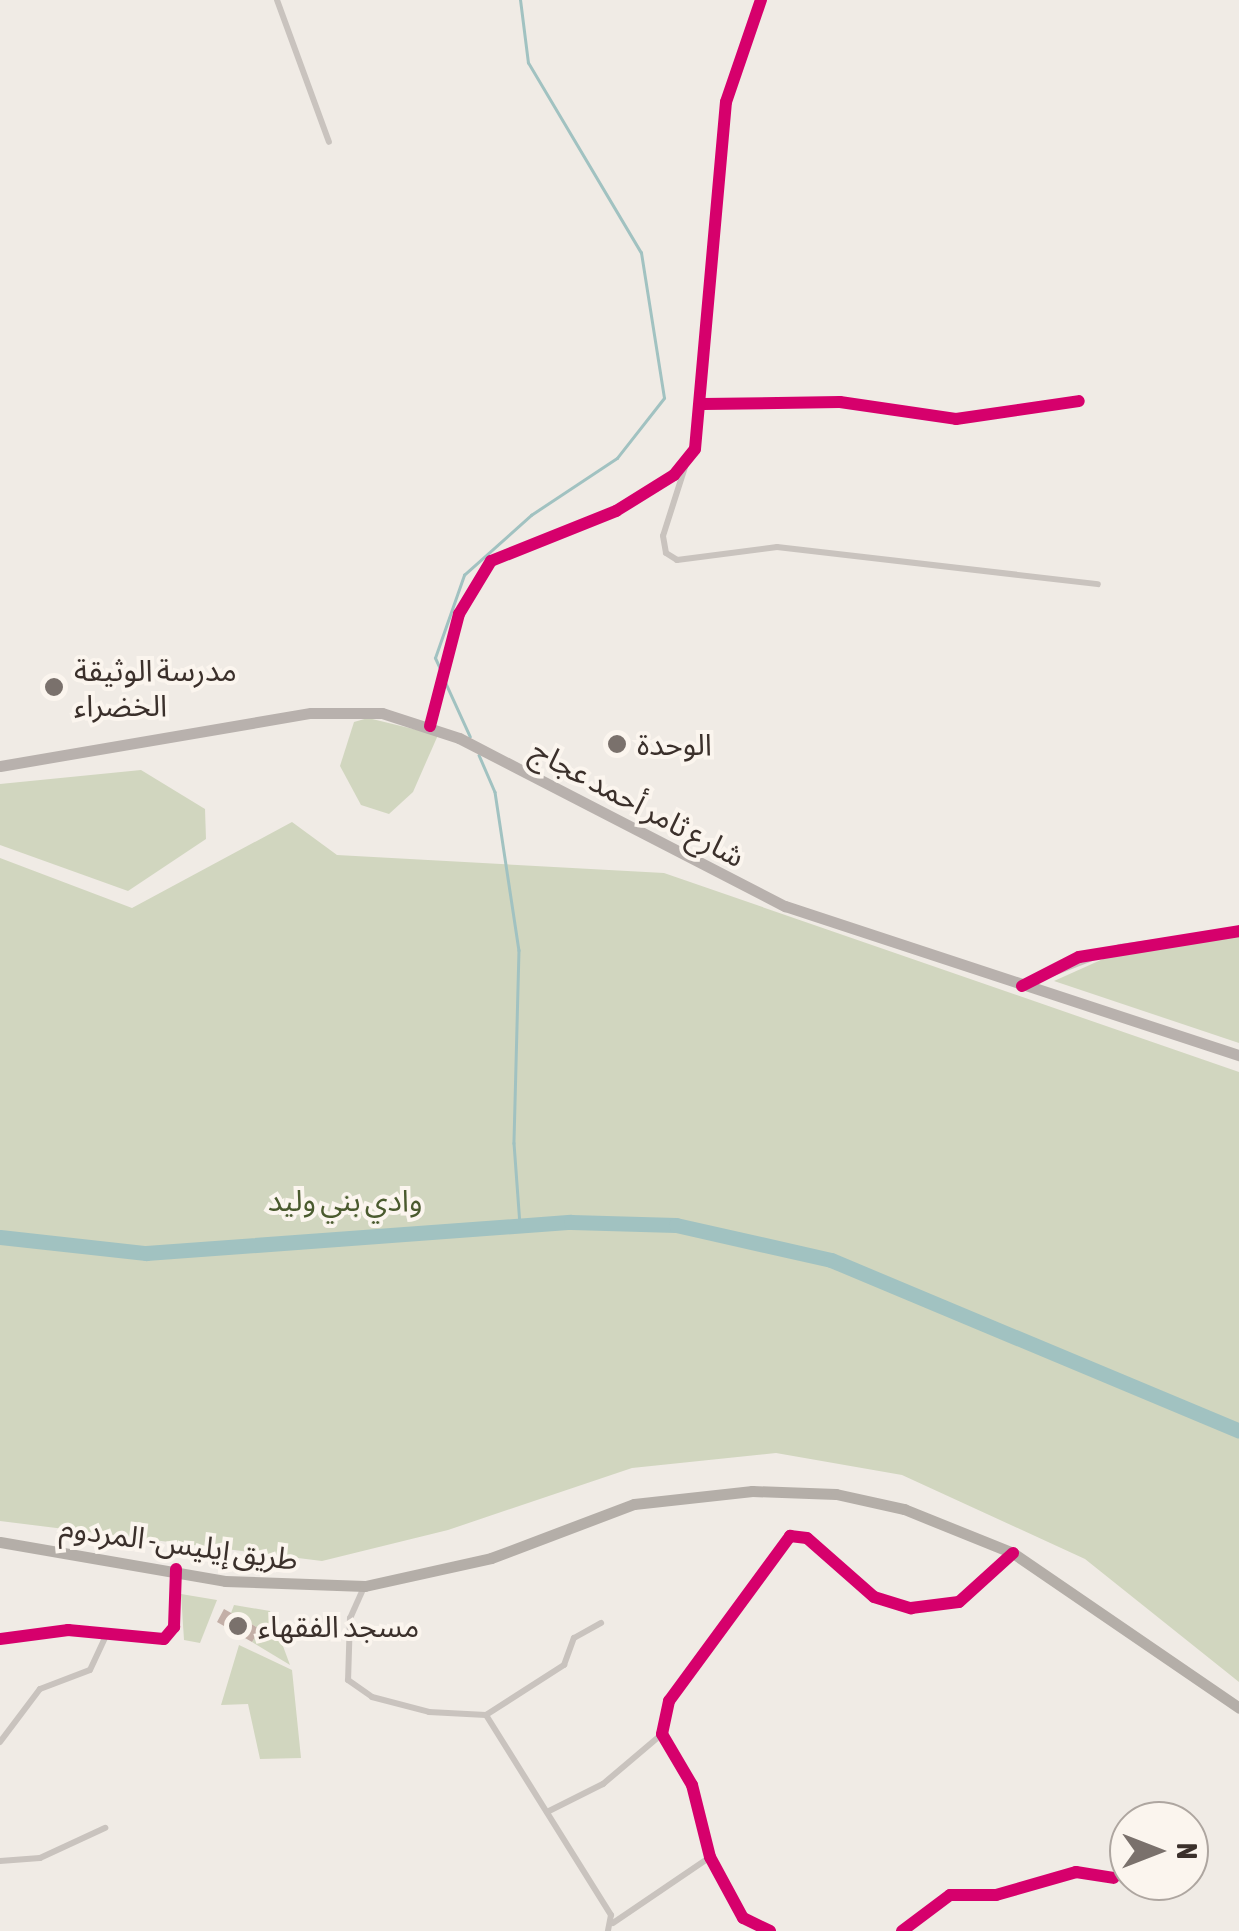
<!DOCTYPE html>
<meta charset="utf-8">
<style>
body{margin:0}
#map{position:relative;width:1239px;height:1931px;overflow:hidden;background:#f0ebe5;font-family:"Asap Condensed","Noto Sans Arabic",sans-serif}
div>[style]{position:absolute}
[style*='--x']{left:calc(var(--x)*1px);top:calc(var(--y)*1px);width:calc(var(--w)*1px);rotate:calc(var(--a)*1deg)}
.green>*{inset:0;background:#d1d6bf}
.stream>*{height:2.5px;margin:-1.25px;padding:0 1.25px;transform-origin:1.25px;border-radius:1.25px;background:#a1c2c1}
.river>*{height:15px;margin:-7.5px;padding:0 7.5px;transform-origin:7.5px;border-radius:7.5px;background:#a1c2c1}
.building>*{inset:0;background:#c3afa7}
.minor>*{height:6px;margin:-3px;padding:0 3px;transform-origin:3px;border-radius:3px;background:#c9c3be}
.primary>*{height:11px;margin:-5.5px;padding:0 5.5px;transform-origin:5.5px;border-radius:5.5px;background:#b8b1ad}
.trunk>*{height:11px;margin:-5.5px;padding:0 5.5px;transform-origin:5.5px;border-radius:5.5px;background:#b4aea8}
.cycleway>*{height:12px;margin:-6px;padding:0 6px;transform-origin:6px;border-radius:6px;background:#d6006c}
.dots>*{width:28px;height:28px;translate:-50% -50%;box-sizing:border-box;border:5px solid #fbf5ee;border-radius:50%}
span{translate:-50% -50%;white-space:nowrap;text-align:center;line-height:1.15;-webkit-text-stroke:8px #fbf5ee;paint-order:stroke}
.poi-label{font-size:30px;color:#3b302b}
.left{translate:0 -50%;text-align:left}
.street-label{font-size:30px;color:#3b302b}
.park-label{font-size:30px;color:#4a5a2e}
.north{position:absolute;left:1109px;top:1801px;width:100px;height:100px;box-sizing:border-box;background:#fbf5ee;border:2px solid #aea6a0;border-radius:50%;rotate:90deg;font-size:28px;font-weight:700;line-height:40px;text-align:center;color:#3b302b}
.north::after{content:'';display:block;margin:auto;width:35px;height:45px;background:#7a716c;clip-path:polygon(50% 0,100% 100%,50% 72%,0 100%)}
</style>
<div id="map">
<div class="green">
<i style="clip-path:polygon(368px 718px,438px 735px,413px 792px,389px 814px,361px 805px,340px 766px,354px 722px)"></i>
<i style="clip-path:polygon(141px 770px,205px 809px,206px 839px,128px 891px,0 845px,0 784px)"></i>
<i style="clip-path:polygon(292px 822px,337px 855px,664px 873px,1239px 1072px,1239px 1682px,1085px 1559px,902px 1475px,776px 1453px,632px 1468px,448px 1530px,322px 1561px,0 1521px,0 858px,132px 908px)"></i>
<i style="clip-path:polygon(1239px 937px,1239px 1043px,1054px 981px,1103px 959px,1189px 938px)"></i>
<i style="clip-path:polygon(181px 1594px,217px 1600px,200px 1643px,184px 1640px)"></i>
<i style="clip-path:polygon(234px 1605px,270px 1611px,290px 1665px,252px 1642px,260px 1629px,231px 1613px)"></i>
<i style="clip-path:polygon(239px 1645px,292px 1670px,301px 1758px,260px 1759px,248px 1704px,221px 1705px)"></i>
</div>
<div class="stream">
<i style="--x:441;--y:671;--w:14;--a:-115"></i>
<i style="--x:435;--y:658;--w:88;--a:-70.7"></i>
<i style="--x:464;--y:575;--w:90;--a:-41.8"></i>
<i style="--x:531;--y:515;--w:103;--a:-33.5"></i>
<i style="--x:617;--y:458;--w:76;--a:-51.9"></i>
<i style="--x:664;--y:398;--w:147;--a:-99"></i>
<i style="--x:641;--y:253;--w:221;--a:-120.7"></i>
<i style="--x:528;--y:63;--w:64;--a:-97.2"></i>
<i style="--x:444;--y:679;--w:63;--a:65.5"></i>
<i style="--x:479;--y:755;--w:40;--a:66.6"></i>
<i style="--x:495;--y:792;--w:160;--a:81.4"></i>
<i style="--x:519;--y:950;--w:193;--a:91.5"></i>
<i style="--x:514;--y:1143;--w:82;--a:85.8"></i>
</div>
<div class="river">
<i style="--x:0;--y:1237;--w:147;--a:6.3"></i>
<i style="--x:146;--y:1253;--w:426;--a:-4.2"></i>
<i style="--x:571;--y:1222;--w:105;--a:1.6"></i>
<i style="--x:676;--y:1225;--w:159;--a:12.7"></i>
<i style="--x:831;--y:1260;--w:442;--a:22.7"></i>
</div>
<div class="building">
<i style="clip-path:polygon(224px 1609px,260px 1629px,252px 1642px,217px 1622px)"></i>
</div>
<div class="minor">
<i style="--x:277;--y:0;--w:151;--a:69.9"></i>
<i style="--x:703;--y:404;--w:137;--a:-0.8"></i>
<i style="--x:840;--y:402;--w:117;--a:8.3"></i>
<i style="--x:956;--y:419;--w:124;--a:-8.3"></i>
<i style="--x:685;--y:467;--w:72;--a:107.7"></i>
<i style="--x:663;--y:536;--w:17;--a:80"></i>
<i style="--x:666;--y:553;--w:13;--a:32"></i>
<i style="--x:677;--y:560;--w:101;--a:-7.4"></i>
<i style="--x:777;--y:547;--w:323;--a:6.6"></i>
<i style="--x:430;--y:726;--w:116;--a:-75.5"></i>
<i style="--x:459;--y:614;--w:62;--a:-58.9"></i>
<i style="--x:491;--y:561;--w:135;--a:-21.8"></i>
<i style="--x:616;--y:511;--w:68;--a:-31.8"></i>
<i style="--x:674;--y:475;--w:33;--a:-51"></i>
<i style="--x:695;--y:449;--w:348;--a:-84.9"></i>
<i style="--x:726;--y:102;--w:108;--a:-71.1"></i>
<i style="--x:1028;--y:983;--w:99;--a:-21.4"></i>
<i style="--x:1120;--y:947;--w:120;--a:-7.7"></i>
<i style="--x:364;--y:1587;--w:34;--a:114"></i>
<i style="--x:350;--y:1618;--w:62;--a:91.8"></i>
<i style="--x:348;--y:1680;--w:29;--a:35"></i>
<i style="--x:372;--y:1697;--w:59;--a:14.7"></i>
<i style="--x:429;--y:1712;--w:57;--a:3"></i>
<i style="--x:486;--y:1715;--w:236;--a:58"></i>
<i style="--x:611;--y:1915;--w:16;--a:101"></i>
<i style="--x:0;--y:1639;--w:69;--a:-7.5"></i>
<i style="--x:68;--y:1630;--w:96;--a:5.4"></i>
<i style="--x:164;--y:1639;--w:16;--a:-50"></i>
<i style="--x:174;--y:1627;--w:57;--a:-88"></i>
<i style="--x:486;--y:1715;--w:93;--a:-32.7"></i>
<i style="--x:564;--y:1665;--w:29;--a:-70"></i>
<i style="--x:574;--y:1638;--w:31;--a:-29"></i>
<i style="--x:0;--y:1742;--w:66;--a:-53"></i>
<i style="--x:40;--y:1689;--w:53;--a:-20.8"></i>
<i style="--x:90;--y:1670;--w:40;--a:-65"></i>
<i style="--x:547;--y:1812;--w:63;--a:-26.6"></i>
<i style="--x:603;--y:1784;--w:77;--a:-40.3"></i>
<i style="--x:0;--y:1861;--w:40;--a:-4.3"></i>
<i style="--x:40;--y:1858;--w:72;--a:-24.8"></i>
<i style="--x:613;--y:1923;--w:117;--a:-34.2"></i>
<i style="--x:770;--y:1931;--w:30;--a:-154"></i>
<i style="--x:743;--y:1918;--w:69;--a:-118.4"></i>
<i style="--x:710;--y:1857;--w:74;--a:-104"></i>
<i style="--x:692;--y:1785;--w:59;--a:-120.5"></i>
<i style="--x:662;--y:1734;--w:34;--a:-78"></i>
<i style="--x:669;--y:1701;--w:205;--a:-53.7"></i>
<i style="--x:790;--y:1536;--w:17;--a:7"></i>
<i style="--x:807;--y:1538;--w:89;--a:41.4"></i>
<i style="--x:874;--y:1597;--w:39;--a:17"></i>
<i style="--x:911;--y:1608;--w:48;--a:-7.1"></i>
<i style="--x:959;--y:1602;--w:72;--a:-42.2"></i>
<i style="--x:902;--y:1931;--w:60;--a:-36.9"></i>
<i style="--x:950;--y:1895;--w:46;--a:0"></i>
<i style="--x:996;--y:1895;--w:83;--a:-16"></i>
<i style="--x:1076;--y:1872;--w:38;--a:9"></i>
</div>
<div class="primary">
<i style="--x:0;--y:766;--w:315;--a:-9.7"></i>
<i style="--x:311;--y:713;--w:71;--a:0"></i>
<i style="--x:382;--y:713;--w:81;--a:18"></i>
<i style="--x:459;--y:738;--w:367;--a:27.3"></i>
<i style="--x:785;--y:906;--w:478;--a:18.2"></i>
</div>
<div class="trunk">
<i style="--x:0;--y:1542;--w:228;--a:9.8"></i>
<i style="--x:225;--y:1581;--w:140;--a:2"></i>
<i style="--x:365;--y:1586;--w:129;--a:-12.5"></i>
<i style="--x:491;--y:1558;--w:153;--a:-20.7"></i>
<i style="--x:634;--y:1504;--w:119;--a:-6.3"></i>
<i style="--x:752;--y:1491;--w:84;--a:2"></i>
<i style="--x:836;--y:1494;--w:70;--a:12.4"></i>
<i style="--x:904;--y:1509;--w:118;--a:22"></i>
<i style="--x:1013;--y:1553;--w:274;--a:34.4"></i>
</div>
<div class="cycleway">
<i style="--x:703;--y:404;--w:137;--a:-0.8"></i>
<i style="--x:840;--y:402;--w:117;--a:8.3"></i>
<i style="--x:956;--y:419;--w:124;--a:-8.3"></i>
<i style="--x:430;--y:726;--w:116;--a:-75.5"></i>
<i style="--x:459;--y:614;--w:62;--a:-58.9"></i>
<i style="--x:491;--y:561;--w:135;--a:-21.8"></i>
<i style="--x:616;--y:511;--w:68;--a:-31.8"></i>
<i style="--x:674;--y:475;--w:33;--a:-51"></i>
<i style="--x:695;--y:449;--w:348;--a:-84.9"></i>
<i style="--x:726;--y:102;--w:108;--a:-71.1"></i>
<i style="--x:1022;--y:986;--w:64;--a:-27"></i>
<i style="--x:1079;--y:957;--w:162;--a:-9.2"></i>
<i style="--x:0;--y:1639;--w:69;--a:-7.5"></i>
<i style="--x:68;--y:1630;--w:96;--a:5.4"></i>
<i style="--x:164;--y:1639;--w:16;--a:-50"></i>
<i style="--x:174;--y:1627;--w:58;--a:-88"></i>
<i style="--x:770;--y:1931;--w:30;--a:-154"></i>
<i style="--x:743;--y:1918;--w:69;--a:-118.4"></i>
<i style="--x:710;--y:1857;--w:74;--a:-104"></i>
<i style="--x:692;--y:1785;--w:59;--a:-120.5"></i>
<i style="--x:662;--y:1734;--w:34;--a:-78"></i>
<i style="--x:669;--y:1701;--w:205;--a:-53.7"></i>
<i style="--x:790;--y:1536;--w:17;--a:7"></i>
<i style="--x:807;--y:1538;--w:89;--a:41.4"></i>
<i style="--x:874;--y:1597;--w:39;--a:17"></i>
<i style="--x:911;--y:1608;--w:48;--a:-7.1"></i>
<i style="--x:959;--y:1602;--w:73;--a:-42.2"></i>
<i style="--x:902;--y:1931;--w:60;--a:-36.9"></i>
<i style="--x:950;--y:1895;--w:46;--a:0"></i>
<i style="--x:996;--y:1895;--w:83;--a:-16"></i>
<i style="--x:1076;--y:1872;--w:38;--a:9"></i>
</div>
<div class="dots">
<i style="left:54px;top:687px;background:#7a716c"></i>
<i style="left:617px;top:744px;background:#7a716c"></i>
<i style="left:238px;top:1626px;background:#7a716c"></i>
</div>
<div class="poi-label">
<span class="left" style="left:74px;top:687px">مدرسة الوثيقة<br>الخضراء</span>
<span class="left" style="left:637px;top:744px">الوحدة</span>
<span class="left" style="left:258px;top:1626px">مسجد الفقهاء</span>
</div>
<div class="street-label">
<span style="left:638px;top:803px;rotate:28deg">شارع ثامر أحمد عجاج</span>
<span style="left:179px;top:1543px;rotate:8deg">طريق إيليس- المردوم</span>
</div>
<div class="park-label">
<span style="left:345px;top:1200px">وادي بني وليد</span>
</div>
<div class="north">N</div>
</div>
